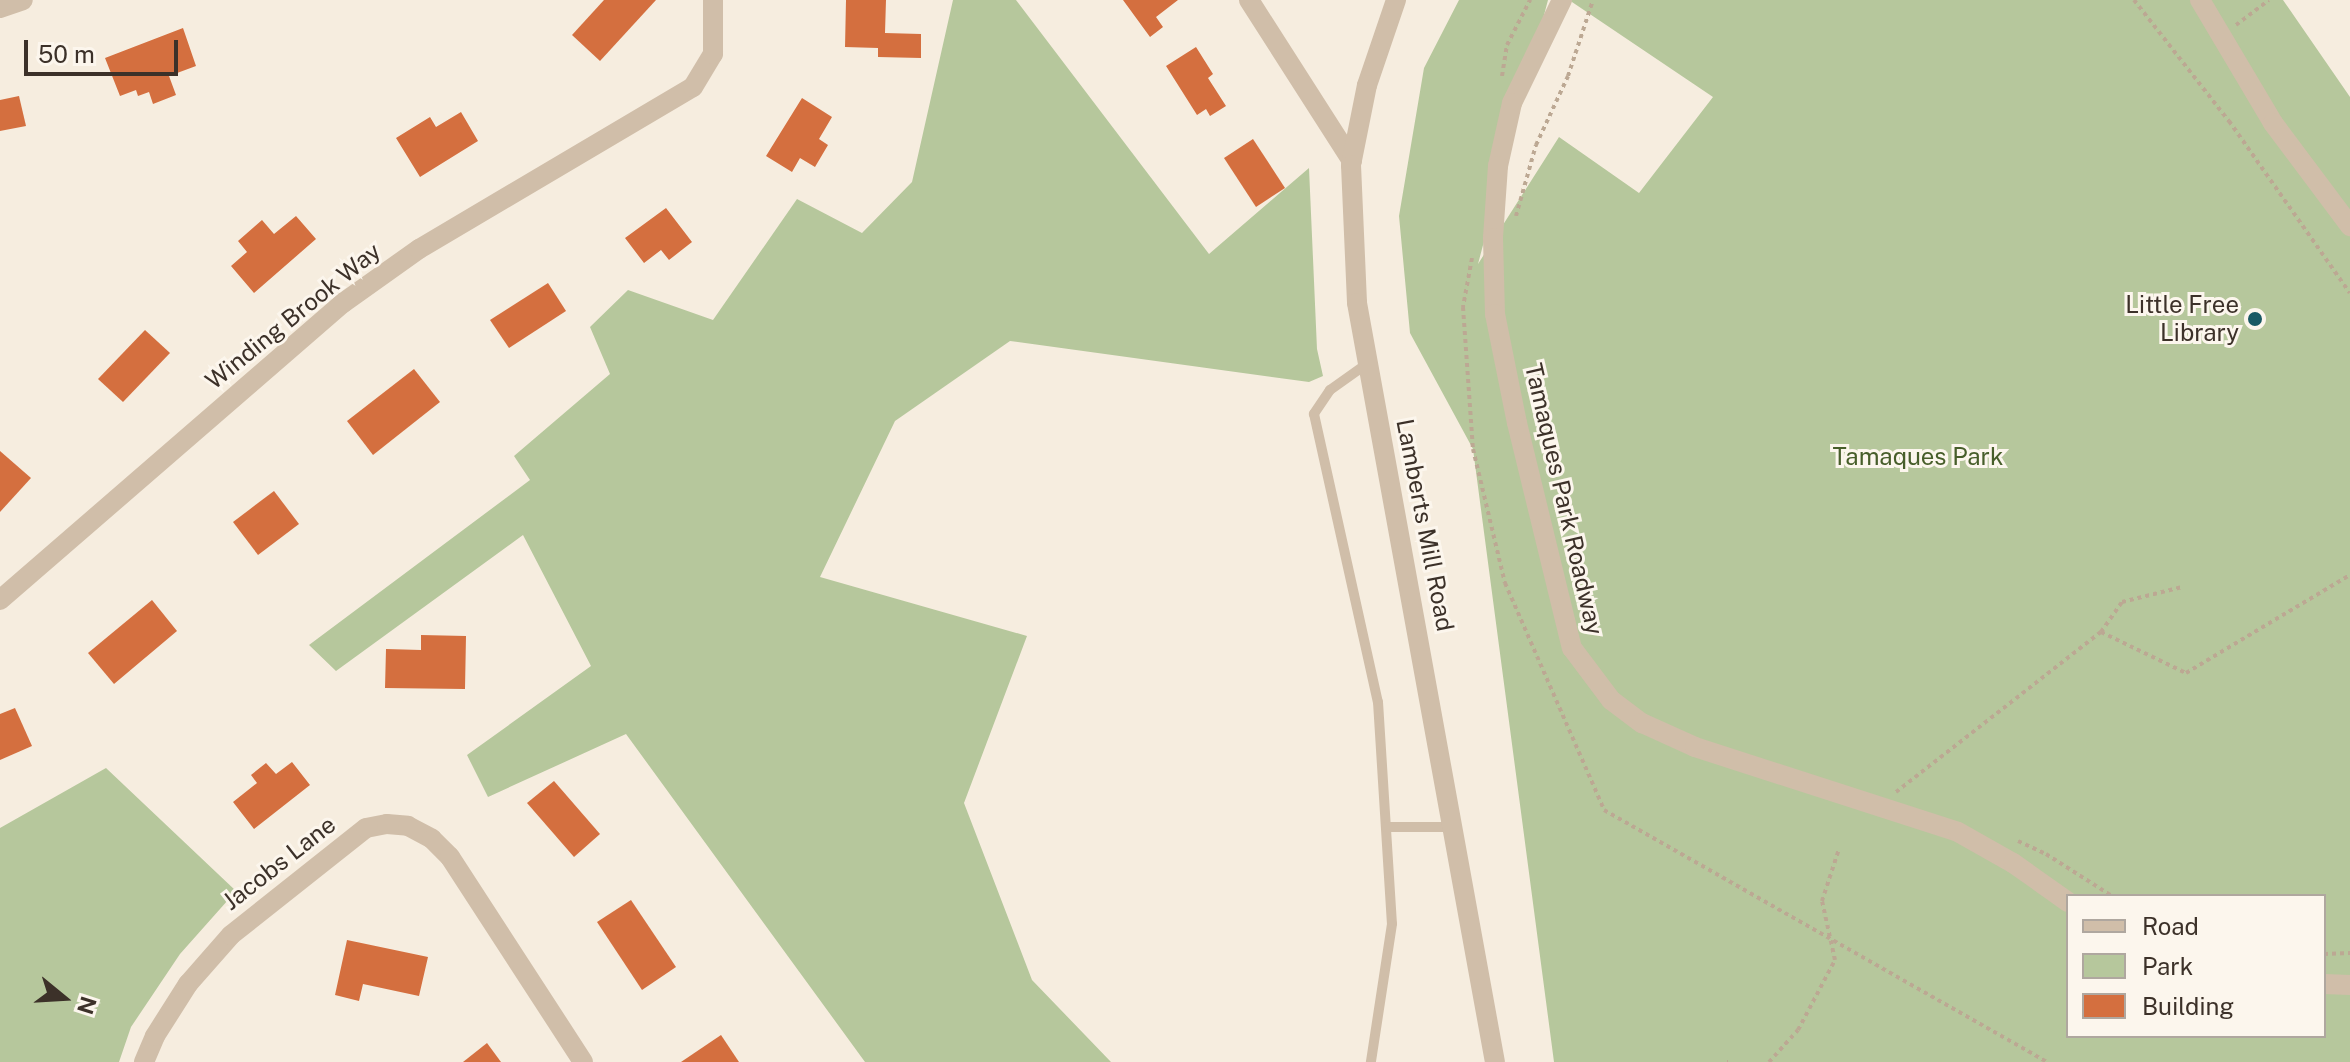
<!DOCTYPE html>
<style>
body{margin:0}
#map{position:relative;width:2350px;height:1062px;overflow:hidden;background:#f6eddf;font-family:"Public Sans",sans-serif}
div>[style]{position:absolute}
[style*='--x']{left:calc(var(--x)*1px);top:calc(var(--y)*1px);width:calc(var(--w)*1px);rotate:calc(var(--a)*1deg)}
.green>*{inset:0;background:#b6c79c}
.building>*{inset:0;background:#d46f3f}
.path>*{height:4px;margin-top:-2px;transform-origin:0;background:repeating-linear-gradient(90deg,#bca893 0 4px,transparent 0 8px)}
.service>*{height:10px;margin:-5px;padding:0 5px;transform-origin:5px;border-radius:5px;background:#d0bea9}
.minor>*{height:20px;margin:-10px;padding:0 10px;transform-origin:10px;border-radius:10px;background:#d0bea9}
.dots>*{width:22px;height:22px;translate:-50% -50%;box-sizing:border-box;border:4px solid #fcf6ed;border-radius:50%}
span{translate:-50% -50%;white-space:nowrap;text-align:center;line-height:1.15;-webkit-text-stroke:6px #fcf6ed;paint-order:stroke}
.poi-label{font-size:24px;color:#3c3129}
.right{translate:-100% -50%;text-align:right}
.street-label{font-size:24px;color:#3c3129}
.park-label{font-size:24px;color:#475e2a}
.legend{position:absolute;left:2066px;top:894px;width:260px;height:144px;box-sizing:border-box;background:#fcf6ed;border:2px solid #afa79f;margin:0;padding:10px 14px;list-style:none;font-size:24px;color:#3c3129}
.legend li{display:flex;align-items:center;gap:16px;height:40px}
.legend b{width:40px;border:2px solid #afa79f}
.north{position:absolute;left:24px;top:958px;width:80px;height:80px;-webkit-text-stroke:6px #fcf6ed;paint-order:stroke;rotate:108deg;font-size:22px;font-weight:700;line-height:32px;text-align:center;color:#3c3129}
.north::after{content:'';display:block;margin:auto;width:28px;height:36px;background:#3c3129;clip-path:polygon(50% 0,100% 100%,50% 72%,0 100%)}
.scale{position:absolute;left:24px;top:40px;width:154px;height:36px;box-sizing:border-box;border:4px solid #3c3129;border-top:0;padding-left:10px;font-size:24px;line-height:28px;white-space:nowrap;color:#3c3129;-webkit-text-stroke:6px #fcf6ed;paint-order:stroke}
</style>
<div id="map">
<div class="green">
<i style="clip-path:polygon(953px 0,1016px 0,1209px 254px,1309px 168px,1317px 349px,1323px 376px,1309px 382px,1010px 341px,895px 421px,820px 577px,1027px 636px,964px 803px,1032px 980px,1111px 1062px,865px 1062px,626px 734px,488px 797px,467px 755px,591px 666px,523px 535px,336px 671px,309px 645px,530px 480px,514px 456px,610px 374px,590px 327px,628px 290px,713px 320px,797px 199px,862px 233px,912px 182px)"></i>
<i style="clip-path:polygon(evenodd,1459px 0,1548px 0,1478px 264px,1559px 137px,1639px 193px,1713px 97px,1569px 0,2283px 0,2350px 97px,2350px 1062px,1554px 1062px,1473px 449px,1410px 333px,1399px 216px,1424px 68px,1459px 0,2068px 896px,2324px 896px,2324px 1036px,2068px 1036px,2068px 896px)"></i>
<i style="clip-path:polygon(106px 768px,236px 891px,180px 954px,131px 1027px,119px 1062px,0 1062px,0 828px)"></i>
</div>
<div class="building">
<i style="clip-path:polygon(604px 0,656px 0,600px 61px,572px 35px)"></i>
<i style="clip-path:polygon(846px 0,886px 0,885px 33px,921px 34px,921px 58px,878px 57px,878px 48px,845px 47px)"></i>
<i style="clip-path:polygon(1123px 0,1178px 0,1156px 17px,1163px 27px,1150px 37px)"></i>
<i style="clip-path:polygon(183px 28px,196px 66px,169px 76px,176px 95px,153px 104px,149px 92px,138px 96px,136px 90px,120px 96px,105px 58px)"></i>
<i style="clip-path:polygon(1196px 47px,1213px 74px,1208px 78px,1226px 106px,1210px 116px,1206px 109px,1197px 115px,1166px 66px)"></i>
<i style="clip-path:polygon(19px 96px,26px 126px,0 131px,0 100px)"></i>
<i style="clip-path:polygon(802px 98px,832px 117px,819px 139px,828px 145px,815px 167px,800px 158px,792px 172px,766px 156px)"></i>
<i style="clip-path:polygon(461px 112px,478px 141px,420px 177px,396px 138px,430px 117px,436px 127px)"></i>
<i style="clip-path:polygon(1253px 139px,1285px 188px,1256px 207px,1224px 158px)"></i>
<i style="clip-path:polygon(666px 208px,692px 242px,669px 260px,661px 250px,644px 263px,625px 238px)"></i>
<i style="clip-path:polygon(296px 216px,316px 239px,254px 293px,231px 266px,247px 252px,238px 241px,262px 220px,274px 234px)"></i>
<i style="clip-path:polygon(548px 283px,566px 311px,509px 348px,490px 320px)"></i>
<i style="clip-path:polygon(145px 330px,170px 353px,123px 402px,98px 379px)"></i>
<i style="clip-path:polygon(414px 369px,440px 402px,373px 455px,347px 421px)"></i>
<i style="clip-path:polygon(0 451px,31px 478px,0 512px)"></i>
<i style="clip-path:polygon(274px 491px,299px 524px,258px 555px,233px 522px)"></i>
<i style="clip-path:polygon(152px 600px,177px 631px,114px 684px,88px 653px)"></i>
<i style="clip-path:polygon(421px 635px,466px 636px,465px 689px,385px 688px,386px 649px,421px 650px)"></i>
<i style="clip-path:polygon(15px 708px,32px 746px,0 760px,0 714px)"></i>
<i style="clip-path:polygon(292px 762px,310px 785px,254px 829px,233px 802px,257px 783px,251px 775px,266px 763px,276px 774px)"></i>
<i style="clip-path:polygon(554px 781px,600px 834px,574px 857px,527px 803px)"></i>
<i style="clip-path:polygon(631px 900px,676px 967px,642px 990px,597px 922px)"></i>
<i style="clip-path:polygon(347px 940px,428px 957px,419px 996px,363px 984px,359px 1001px,335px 995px)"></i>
<i style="clip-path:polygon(721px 1035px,739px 1062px,681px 1062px)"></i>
<i style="clip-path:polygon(487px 1043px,501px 1062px,463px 1062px)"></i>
</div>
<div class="path">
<i style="--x:2134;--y:0;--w:154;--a:51.9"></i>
<i style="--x:2229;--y:121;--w:210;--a:54.9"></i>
<i style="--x:2236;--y:25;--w:41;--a:-37.1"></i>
<i style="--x:1502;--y:76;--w:31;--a:-81"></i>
<i style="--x:1507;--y:45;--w:51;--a:-62.9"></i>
<i style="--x:1516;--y:216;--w:74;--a:-74.3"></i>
<i style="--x:1536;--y:145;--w:76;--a:-65.1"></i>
<i style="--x:1568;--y:76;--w:80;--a:-71.8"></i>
<i style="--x:1472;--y:258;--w:50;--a:100.4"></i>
<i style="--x:1463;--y:307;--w:142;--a:86"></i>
<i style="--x:1473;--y:449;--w:138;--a:76.6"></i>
<i style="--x:1505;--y:583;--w:248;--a:66.4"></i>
<i style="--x:1604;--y:810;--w:510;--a:29.63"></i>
<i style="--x:2101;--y:632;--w:37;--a:-55"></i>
<i style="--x:2122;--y:602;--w:62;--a:-14"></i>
<i style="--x:1896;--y:792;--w:260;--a:-38"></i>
<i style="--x:2101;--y:632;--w:94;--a:25.8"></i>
<i style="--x:2186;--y:673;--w:191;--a:-30.9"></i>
<i style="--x:2018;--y:841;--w:31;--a:25"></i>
<i style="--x:2046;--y:854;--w:78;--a:32.5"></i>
<i style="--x:2324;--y:954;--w:26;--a:-2"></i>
<i style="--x:1727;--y:1062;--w:1;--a:0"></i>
<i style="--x:1769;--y:1062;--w:43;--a:-47.8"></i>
<i style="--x:1798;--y:1030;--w:79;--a:-62.1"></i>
<i style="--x:1835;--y:960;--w:60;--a:-102.4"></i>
<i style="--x:1822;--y:901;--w:55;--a:-71.9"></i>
</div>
<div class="service">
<i style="--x:1368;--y:363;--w:47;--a:144.6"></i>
<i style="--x:1330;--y:390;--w:29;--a:124"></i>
<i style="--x:1314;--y:414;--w:295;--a:77.5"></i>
<i style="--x:1378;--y:702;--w:222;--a:86.4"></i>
<i style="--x:1392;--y:924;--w:140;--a:98.7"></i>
<i style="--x:1386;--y:827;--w:66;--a:0"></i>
</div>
<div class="minor">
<i style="--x:1249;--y:0;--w:191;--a:57.4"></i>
<i style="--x:1396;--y:0;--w:90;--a:108.8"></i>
<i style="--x:1367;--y:85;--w:82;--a:101.3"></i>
<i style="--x:1351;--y:165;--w:138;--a:87.5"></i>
<i style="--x:1357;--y:303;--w:771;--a:79.7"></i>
<i style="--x:1562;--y:0;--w:114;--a:115.9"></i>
<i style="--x:1512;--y:103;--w:65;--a:102.5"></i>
<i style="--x:1498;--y:166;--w:72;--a:94"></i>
<i style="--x:1493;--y:238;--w:76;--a:88.5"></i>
<i style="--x:1495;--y:314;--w:111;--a:78.6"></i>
<i style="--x:1517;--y:423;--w:232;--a:76.3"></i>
<i style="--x:1572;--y:648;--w:65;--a:53.1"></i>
<i style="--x:1611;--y:700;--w:39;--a:37"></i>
<i style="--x:1642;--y:723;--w:58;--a:24.4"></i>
<i style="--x:1695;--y:747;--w:276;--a:17.9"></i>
<i style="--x:1958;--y:832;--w:63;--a:29.4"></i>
<i style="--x:2013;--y:863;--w:67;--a:35.3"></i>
<i style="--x:2200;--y:0;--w:143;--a:59.3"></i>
<i style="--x:2273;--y:123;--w:129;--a:53.2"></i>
<i style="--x:0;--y:8;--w:24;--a:-19"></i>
<i style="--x:0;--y:600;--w:454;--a:-40.9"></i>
<i style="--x:343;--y:303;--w:93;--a:-35.4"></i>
<i style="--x:419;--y:249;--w:318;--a:-30.6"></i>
<i style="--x:693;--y:87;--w:39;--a:-59"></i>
<i style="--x:713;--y:54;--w:54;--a:-90"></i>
<i style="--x:2324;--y:984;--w:26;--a:2"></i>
<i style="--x:144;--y:1062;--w:28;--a:-67"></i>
<i style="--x:155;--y:1036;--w:62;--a:-57.6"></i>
<i style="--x:188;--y:984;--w:65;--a:-48.7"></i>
<i style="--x:231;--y:935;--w:172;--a:-38.4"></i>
<i style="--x:366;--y:828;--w:21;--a:-11"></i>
<i style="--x:387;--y:824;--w:21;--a:5"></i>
<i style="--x:408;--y:826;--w:27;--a:28"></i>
<i style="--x:432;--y:839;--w:25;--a:45"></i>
<i style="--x:450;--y:857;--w:244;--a:57"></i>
</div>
<div class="dots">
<i style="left:2255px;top:319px;background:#195964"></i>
</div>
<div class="poi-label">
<span class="right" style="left:2239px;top:319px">Little Free<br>Library</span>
</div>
<div class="street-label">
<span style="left:293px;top:316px;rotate:-39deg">Winding Brook Way</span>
<span style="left:1564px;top:499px;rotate:77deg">Tamaques Park Roadway</span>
<span style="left:1425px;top:525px;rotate:79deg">Lamberts Mill Road</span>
<span style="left:279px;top:863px;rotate:-38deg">Jacobs Lane</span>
</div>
<div class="park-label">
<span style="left:1918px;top:457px">Tamaques Park</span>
</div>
<ul class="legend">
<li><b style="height:10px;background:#d0bea9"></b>Road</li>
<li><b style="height:22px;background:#b6c79c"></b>Park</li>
<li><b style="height:22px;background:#d46f3f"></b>Building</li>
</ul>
<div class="north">N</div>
<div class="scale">50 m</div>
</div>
